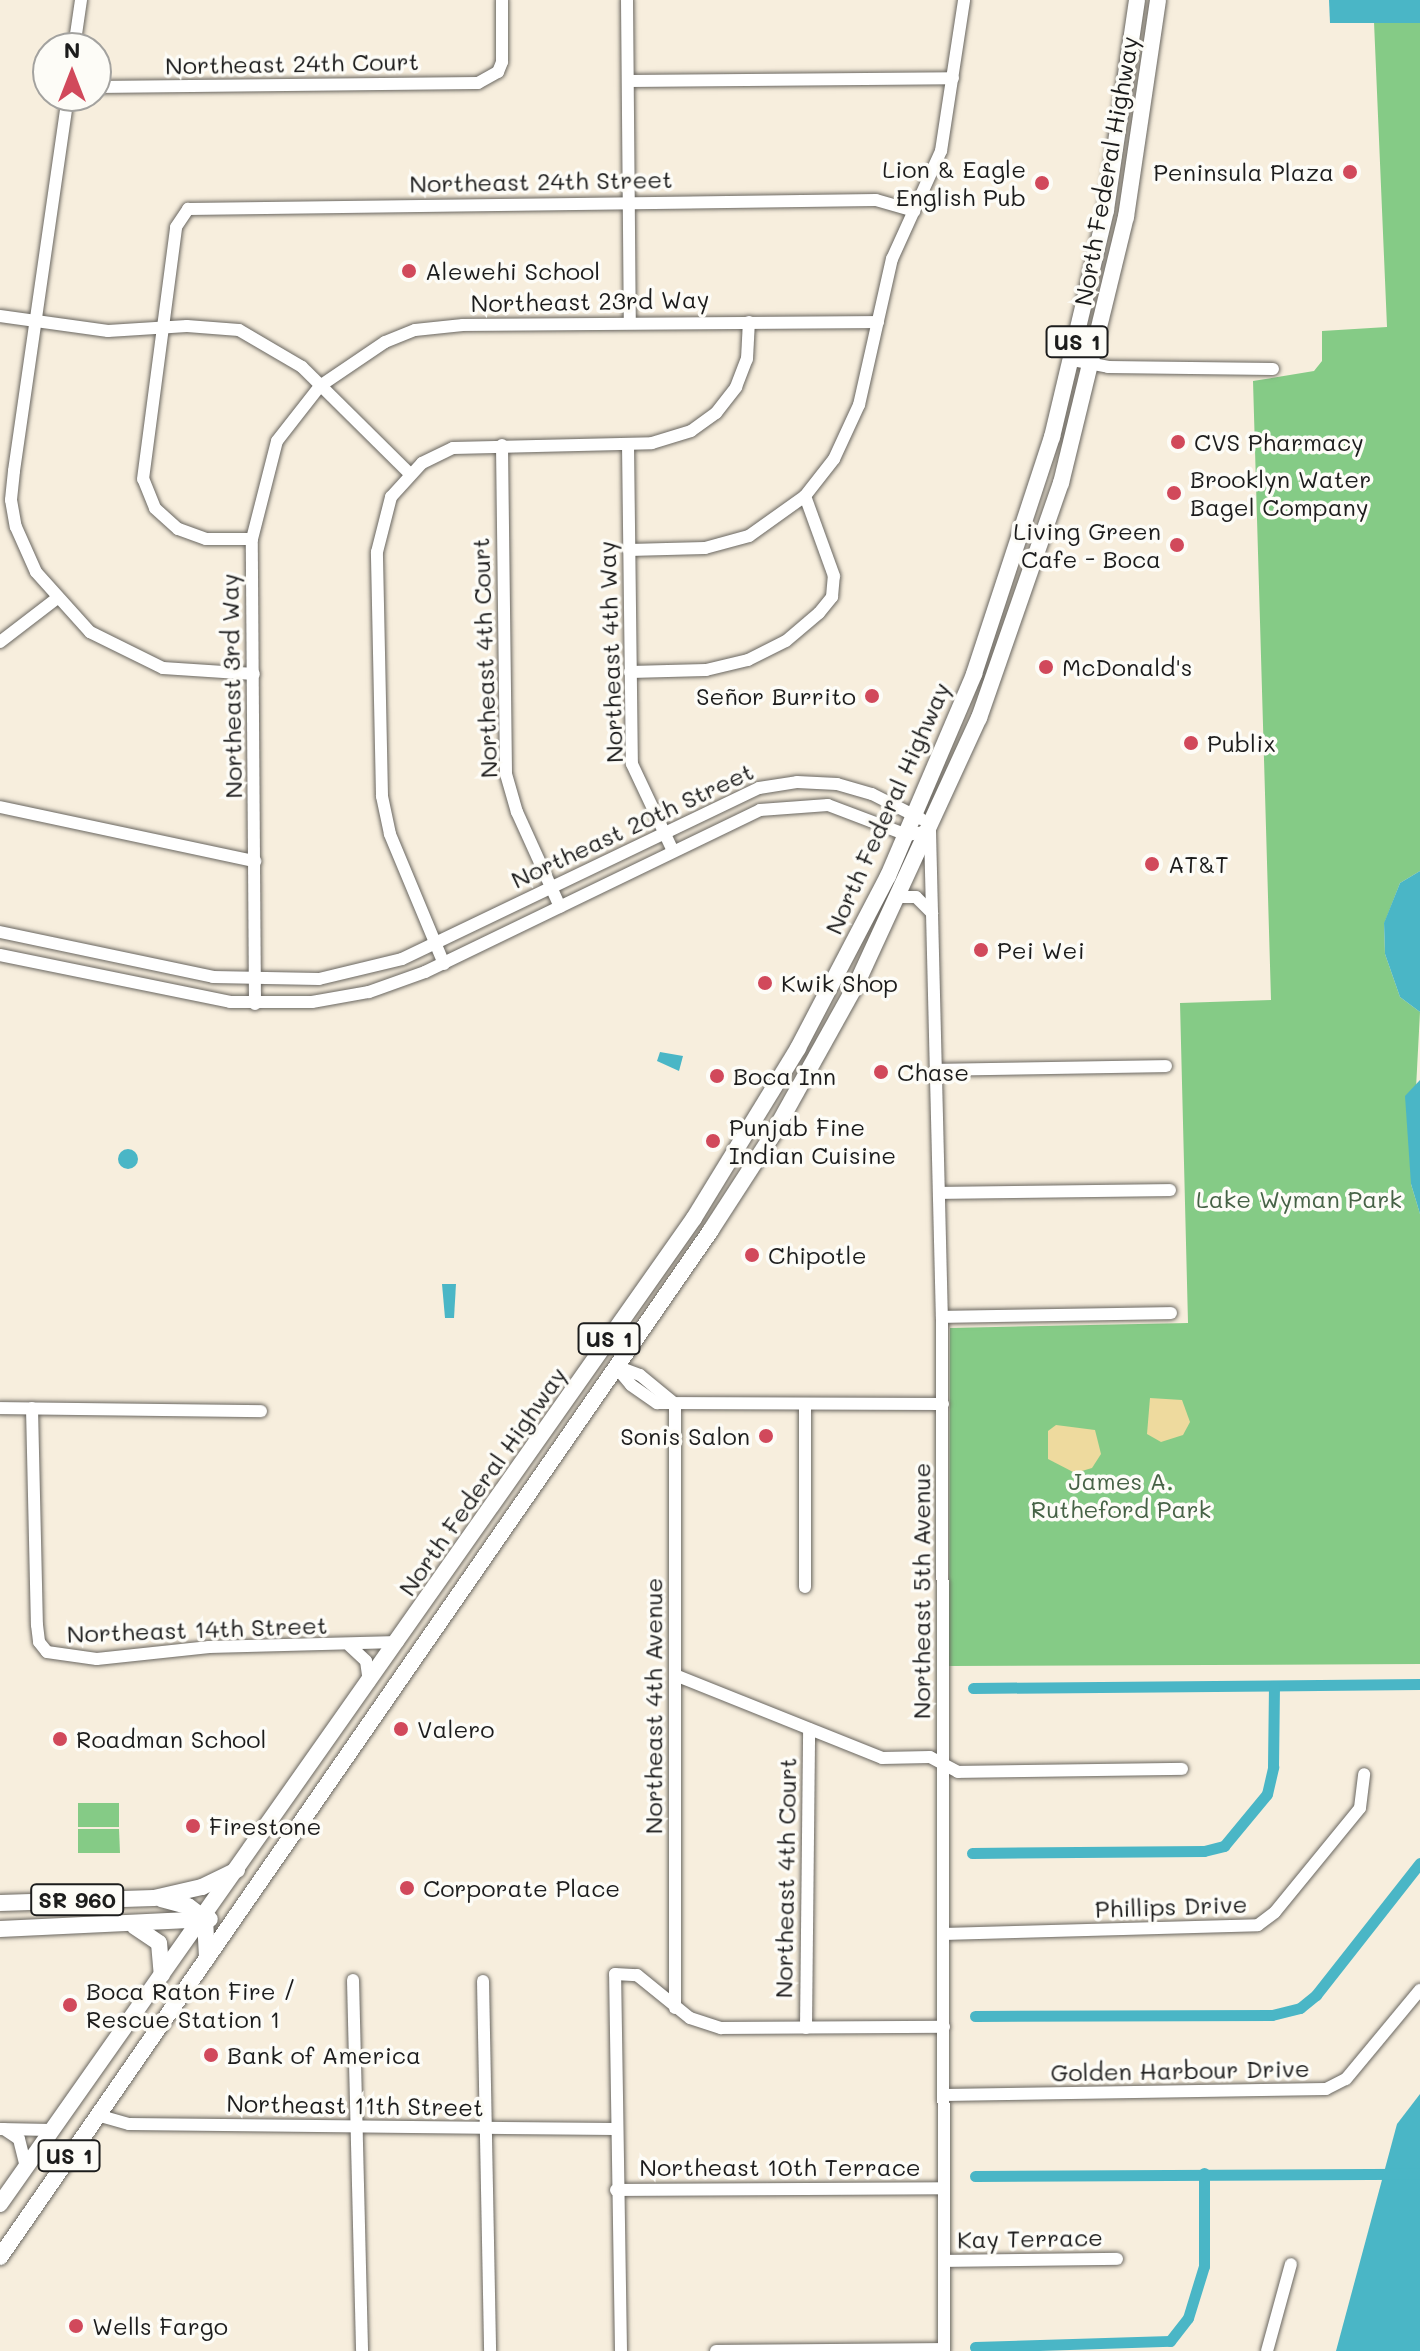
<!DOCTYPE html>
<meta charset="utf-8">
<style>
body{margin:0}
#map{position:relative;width:1420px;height:2351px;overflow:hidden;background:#f7eedd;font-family:Mali,sans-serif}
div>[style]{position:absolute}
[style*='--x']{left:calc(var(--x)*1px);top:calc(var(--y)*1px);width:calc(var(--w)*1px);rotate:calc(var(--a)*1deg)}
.green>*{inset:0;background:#85cb86}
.sand>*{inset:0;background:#eeda9e}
.water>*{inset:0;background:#4ab6c6}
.round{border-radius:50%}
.canal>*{height:11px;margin:-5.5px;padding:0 5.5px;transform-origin:5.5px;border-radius:5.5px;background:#4ab6c6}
.roads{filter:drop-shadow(0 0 2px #696660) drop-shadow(0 0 2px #696660)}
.minor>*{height:12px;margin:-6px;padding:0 6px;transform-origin:6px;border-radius:6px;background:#fff}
.major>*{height:16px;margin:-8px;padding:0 8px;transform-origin:8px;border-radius:8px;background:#fff}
.dots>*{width:22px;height:22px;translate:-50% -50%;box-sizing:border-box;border:4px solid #fdfcf7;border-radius:50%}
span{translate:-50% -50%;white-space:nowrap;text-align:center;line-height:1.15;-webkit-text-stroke:7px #fdfcf7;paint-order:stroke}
.shield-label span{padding:2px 6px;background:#fdfcf7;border:2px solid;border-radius:6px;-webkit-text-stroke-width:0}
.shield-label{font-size:22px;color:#1c1c1c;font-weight:700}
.street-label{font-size:24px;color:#1c1c1c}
.poi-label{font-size:24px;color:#1c1c1c}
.right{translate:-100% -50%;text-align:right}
.left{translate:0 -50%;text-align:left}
.park-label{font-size:24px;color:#466246}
.north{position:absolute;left:32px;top:32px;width:80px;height:80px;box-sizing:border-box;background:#fdfcf7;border:2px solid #a3a29f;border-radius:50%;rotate:0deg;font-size:22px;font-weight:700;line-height:32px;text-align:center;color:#1c1c1c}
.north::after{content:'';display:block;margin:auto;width:28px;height:36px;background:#d1495b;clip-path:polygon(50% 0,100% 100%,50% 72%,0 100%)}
</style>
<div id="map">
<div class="green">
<i style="clip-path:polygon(1374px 22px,1420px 23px,1420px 871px,1400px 883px,1384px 924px,1385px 954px,1400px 997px,1420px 1012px,1411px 1184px,1420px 1214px,1420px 1664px,949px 1666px,950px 1328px,1188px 1323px,1180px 1003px,1271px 1000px,1253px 381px,1314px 371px,1322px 361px,1322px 331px,1387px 327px)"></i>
<i style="clip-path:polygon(78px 1803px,119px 1803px,119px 1827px,78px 1827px)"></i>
<i style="clip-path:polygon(78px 1829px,119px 1829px,120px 1853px,78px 1853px)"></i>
</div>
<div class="sand">
<i style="clip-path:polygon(1150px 1398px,1182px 1400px,1190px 1422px,1183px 1435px,1161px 1442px,1147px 1434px)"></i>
<i style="clip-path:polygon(1056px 1425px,1095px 1430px,1101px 1454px,1092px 1468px,1075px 1473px,1048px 1459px,1048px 1431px)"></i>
</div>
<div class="water">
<i style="clip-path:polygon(1329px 0,1420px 0,1420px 23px,1330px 23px)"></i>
<i style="clip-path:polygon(1420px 871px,1420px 1012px,1400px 997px,1385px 954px,1384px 923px,1400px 883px)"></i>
<i style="clip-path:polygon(660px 1052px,683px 1056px,679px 1071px,657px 1061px)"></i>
<i style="clip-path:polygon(1420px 1080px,1420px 1214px,1411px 1184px,1405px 1096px)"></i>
<i class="round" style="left:118px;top:1149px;width:20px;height:20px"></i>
<i style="clip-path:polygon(442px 1284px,456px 1284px,454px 1318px,445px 1318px)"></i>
<i style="clip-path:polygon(1420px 2094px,1420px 2351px,1336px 2351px,1397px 2124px)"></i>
</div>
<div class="canal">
<i style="--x:973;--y:1688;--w:447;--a:-0.5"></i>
<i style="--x:972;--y:1853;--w:232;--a:-0.5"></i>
<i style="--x:1204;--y:1851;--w:21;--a:-14"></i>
<i style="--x:1224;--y:1846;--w:67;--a:-50.4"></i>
<i style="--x:1267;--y:1794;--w:28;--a:-77"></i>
<i style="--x:1273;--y:1767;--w:81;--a:-89.3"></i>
<i style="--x:975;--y:2016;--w:297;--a:-0.2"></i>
<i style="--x:1272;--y:2015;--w:29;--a:-14"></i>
<i style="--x:1300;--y:2008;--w:21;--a:-39"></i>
<i style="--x:1316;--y:1995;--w:168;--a:-51.8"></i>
<i style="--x:975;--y:2176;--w:445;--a:-0.3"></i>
<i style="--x:975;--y:2347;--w:195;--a:-1.8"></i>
<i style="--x:1170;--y:2341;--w:29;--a:-52"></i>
<i style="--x:1188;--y:2318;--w:54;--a:-72.9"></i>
<i style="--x:1204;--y:2266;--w:93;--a:-90"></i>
</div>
<div class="roads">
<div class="minor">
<i style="--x:627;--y:0;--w:323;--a:89.5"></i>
<i style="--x:74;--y:48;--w:49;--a:-81.7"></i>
<i style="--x:628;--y:81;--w:325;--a:-0.5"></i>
<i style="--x:96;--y:87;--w:382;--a:-0.6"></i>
<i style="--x:478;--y:83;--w:23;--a:-29"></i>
<i style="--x:498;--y:72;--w:11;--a:-68"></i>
<i style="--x:502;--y:62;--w:62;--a:-90"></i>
<i style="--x:68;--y:96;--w:379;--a:98.2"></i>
<i style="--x:14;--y:471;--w:29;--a:96"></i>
<i style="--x:11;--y:500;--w:27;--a:80"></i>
<i style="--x:16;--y:527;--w:49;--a:66"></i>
<i style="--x:36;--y:572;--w:81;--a:48"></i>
<i style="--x:90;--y:632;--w:81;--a:26.3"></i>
<i style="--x:163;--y:668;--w:91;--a:3.8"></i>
<i style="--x:0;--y:316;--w:109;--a:7.9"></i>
<i style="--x:108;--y:331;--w:79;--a:-3.6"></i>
<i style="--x:187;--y:326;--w:52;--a:4.4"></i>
<i style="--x:239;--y:330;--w:73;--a:30.4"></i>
<i style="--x:302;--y:367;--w:151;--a:44.7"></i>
<i style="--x:1073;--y:360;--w:36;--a:11"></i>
<i style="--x:1108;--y:367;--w:165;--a:0.7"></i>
<i style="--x:628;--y:444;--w:320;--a:89.3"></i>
<i style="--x:632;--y:764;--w:96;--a:64.8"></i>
<i style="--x:502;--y:445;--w:329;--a:89.3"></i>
<i style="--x:506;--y:774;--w:40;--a:74"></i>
<i style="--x:517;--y:812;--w:104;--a:65.6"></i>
<i style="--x:252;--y:539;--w:46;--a:180"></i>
<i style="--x:206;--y:539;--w:30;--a:-160"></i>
<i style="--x:178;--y:529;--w:31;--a:-138"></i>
<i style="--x:155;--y:508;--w:31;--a:-112"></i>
<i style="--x:143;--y:479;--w:254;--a:-82.5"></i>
<i style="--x:176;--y:227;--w:22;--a:-56"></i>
<i style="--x:188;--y:209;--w:688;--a:-0.75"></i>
<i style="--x:876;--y:200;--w:40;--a:16"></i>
<i style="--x:629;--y:550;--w:76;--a:-1.5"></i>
<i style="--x:705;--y:548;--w:46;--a:-15.3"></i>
<i style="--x:749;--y:536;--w:69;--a:-35.5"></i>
<i style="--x:805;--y:496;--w:47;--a:-51.9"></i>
<i style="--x:834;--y:459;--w:60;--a:-65.2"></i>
<i style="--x:859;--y:405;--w:150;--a:-77.3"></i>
<i style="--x:892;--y:259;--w:119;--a:-65.6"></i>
<i style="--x:941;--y:151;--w:153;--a:-81.3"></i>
<i style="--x:0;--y:642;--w:71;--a:-37.5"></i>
<i style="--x:630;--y:672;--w:76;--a:-1.5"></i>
<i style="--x:706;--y:670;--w:43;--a:-13.4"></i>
<i style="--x:748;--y:660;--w:42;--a:-26.6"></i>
<i style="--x:786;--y:641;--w:43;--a:-40.3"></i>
<i style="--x:819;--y:613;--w:21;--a:-51"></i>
<i style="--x:832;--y:597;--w:21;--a:-85"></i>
<i style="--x:834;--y:576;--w:85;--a:-109.9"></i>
<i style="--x:0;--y:807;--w:261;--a:12"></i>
<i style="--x:930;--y:831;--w:486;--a:88.6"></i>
<i style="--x:942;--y:1317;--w:1034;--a:89.89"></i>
<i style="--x:901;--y:897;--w:15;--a:0"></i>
<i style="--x:916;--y:897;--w:23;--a:45"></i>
<i style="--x:0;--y:932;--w:218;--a:11.9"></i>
<i style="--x:213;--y:977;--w:106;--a:1.1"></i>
<i style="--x:319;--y:979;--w:85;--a:-13.5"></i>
<i style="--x:402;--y:959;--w:396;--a:-25.6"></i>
<i style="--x:759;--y:788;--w:38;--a:-9"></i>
<i style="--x:797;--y:782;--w:40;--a:2.9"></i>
<i style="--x:837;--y:784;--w:36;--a:16"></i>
<i style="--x:872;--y:794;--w:55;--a:27"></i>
<i style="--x:0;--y:955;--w:235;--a:11.5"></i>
<i style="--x:230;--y:1002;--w:82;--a:0"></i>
<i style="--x:312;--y:1002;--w:58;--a:-10"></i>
<i style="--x:369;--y:992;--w:59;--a:-19.7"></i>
<i style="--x:425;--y:972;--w:372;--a:-25.8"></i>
<i style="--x:760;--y:810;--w:68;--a:-4.2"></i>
<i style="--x:828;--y:805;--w:85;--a:20.8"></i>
<i style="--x:907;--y:835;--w:23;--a:-10"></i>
<i style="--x:444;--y:964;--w:141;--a:-112.6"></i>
<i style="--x:390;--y:834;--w:39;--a:-102"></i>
<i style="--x:382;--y:796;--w:244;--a:-91.2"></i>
<i style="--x:377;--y:552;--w:57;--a:-75.7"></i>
<i style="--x:391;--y:497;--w:46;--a:-47.6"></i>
<i style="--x:422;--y:463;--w:34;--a:-26"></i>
<i style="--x:453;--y:448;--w:199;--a:-1.4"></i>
<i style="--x:652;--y:443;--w:41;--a:-17.1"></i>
<i style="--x:691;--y:431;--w:31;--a:-36"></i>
<i style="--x:716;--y:413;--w:33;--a:-52"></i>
<i style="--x:736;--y:387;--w:30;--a:-69"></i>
<i style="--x:747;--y:359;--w:37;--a:-87"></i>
<i style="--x:255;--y:1004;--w:465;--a:-90.4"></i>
<i style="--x:252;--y:539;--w:101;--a:-75.7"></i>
<i style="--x:277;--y:441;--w:70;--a:-52"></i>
<i style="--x:320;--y:386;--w:78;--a:-34.1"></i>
<i style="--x:385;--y:342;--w:32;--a:-22"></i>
<i style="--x:415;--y:330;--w:48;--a:-5.9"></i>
<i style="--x:463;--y:325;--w:415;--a:-0.4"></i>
<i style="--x:936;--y:1070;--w:230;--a:-1"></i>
<i style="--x:939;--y:1193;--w:231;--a:-0.7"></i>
<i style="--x:942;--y:1317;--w:229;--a:-1"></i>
<i style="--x:616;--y:1367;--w:23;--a:50"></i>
<i style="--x:631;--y:1385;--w:32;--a:35"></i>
<i style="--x:657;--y:1403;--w:286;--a:0.2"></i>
<i style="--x:618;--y:1367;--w:23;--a:20"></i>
<i style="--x:640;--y:1375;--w:45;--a:39.6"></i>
<i style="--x:675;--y:1404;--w:604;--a:90"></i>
<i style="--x:805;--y:1404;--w:183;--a:90"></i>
<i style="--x:0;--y:1408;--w:261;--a:0.7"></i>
<i style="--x:32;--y:1408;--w:217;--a:88.7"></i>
<i style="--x:37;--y:1625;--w:17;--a:83"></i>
<i style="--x:39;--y:1642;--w:13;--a:51"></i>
<i style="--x:47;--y:1652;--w:50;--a:8"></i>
<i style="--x:97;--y:1659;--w:113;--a:-6.1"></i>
<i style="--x:209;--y:1647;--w:189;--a:-1.5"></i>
<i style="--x:350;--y:1646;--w:22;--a:43"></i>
<i style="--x:366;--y:1661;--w:22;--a:82"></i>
<i style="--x:675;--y:1675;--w:223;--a:21.8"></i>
<i style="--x:882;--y:1758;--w:48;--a:-1.2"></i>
<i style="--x:930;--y:1757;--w:32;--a:28"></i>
<i style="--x:958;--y:1772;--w:224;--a:-0.8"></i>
<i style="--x:943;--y:1934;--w:315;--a:-1.6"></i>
<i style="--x:1258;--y:1925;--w:21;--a:-37"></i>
<i style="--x:1275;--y:1912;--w:134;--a:-50.7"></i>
<i style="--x:1360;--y:1808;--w:34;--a:-83"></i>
<i style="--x:353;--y:1980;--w:371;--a:88.6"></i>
<i style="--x:483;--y:1981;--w:370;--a:88.9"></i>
<i style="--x:806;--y:2028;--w:299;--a:-89.4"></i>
<i style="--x:944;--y:2095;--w:382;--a:-0.9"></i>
<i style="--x:1326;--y:2089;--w:22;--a:-27"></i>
<i style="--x:1346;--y:2079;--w:116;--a:-50.3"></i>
<i style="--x:97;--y:2115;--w:33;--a:16"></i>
<i style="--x:129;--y:2124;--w:486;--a:0.6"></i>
<i style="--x:0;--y:2129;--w:51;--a:1.1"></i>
<i style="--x:4;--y:2129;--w:18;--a:34"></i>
<i style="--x:19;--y:2139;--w:29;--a:76"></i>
<i style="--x:616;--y:2190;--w:328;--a:-0.3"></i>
<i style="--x:944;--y:2261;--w:173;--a:-0.7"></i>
<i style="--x:621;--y:2351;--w:377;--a:-90.9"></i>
<i style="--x:615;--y:1974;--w:22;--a:3"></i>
<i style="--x:637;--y:1975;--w:68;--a:39.1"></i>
<i style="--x:690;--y:2018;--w:33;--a:18"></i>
<i style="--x:721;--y:2028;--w:223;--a:-0.3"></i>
<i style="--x:716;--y:2351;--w:228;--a:-0.5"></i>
<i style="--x:1267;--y:2351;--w:90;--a:-74.6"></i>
</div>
<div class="major">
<i style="--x:161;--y:1899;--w:28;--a:15"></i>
<i style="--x:188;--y:1906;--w:21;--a:37"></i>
<i style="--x:205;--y:1919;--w:39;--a:87"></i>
<i style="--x:0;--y:1903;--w:154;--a:-1.9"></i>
<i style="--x:154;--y:1898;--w:49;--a:-12.9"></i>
<i style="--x:202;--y:1887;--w:39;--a:-26"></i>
<i style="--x:134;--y:1926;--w:30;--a:34"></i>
<i style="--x:159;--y:1943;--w:32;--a:85"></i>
<i style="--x:0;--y:1929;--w:210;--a:-2.7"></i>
<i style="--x:0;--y:2204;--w:1206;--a:-54.86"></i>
<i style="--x:694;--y:1218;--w:199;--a:-58.5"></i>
<i style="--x:798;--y:1048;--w:194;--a:-62.4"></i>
<i style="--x:888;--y:876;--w:220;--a:-66.9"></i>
<i style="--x:974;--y:674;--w:250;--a:-71.8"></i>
<i style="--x:1052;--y:437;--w:233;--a:-76.6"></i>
<i style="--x:1106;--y:210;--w:212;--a:-81.6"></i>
<i style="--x:0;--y:2257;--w:1249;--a:-55.3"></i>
<i style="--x:711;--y:1230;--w:114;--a:-57.1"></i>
<i style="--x:773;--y:1134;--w:173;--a:-60.9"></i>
<i style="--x:857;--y:983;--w:292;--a:-65.3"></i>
<i style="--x:979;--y:718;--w:249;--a:-70.8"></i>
<i style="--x:1061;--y:483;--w:274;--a:-76.3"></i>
<i style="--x:1126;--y:217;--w:219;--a:-81.6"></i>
</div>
</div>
<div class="dots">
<i style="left:1350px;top:172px;background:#d1495b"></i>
<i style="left:1042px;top:183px;background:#d1495b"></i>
<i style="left:409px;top:271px;background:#d1495b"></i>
<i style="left:1178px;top:442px;background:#d1495b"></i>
<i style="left:1174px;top:493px;background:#d1495b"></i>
<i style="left:1177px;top:545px;background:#d1495b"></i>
<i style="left:1046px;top:667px;background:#d1495b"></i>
<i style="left:872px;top:696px;background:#d1495b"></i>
<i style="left:1191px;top:743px;background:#d1495b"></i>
<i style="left:1152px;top:864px;background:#d1495b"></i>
<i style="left:981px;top:950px;background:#d1495b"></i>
<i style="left:765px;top:983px;background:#d1495b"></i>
<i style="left:881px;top:1072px;background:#d1495b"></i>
<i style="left:717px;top:1076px;background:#d1495b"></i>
<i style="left:713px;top:1141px;background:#d1495b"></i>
<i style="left:752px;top:1255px;background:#d1495b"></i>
<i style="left:766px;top:1436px;background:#d1495b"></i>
<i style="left:401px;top:1729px;background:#d1495b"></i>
<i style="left:60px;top:1739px;background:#d1495b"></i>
<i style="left:193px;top:1826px;background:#d1495b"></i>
<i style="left:407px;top:1888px;background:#d1495b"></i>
<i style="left:70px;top:2005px;background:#d1495b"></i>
<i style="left:211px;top:2055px;background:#d1495b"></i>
<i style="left:76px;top:2326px;background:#d1495b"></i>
</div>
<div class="shield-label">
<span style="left:1077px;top:342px">US 1</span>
<span style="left:609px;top:1339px">US 1</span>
<span style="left:77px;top:1900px">SR 960</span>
<span style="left:69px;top:2156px">US 1</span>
</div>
<div class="street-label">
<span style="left:292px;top:63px;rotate:-1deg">Northeast 24th Court</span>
<span style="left:1106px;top:171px;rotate:-80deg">North Federal Highway</span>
<span style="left:541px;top:181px;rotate:-1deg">Northeast 24th Street</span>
<span style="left:590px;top:301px;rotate:-1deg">Northeast 23rd Way</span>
<span style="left:610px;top:652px;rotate:-92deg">Northeast 4th Way</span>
<span style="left:484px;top:658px;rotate:-92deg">Northeast 4th Court</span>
<span style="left:231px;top:686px;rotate:-91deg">Northeast 3rd Way</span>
<span style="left:887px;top:808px;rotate:-66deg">North Federal Highway</span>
<span style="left:632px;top:825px;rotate:-25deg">Northeast 20th Street</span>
<span style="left:482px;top:1481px;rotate:-55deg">North Federal Highway</span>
<span style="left:921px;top:1591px;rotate:-90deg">Northeast 5th Avenue</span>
<span style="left:197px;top:1629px;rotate:-2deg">Northeast 14th Street</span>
<span style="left:653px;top:1706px;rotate:-90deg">Northeast 4th Avenue</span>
<span style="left:785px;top:1878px;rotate:-89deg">Northeast 4th Court</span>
<span style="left:1171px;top:1906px;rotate:-2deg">Phillips Drive</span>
<span style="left:1180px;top:2070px;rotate:-1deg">Golden Harbour Drive</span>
<span style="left:355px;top:2105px;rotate:1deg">Northeast 11th Street</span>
<span style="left:780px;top:2167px">Northeast 10th Terrace</span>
<span style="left:1030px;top:2238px;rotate:-1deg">Kay Terrace</span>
</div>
<div class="poi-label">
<span class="right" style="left:1026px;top:183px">Lion &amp; Eagle<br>English Pub</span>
<span class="right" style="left:1334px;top:172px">Peninsula Plaza</span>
<span class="left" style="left:425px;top:271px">Alewehi School</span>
<span class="left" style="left:1194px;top:442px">CVS Pharmacy</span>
<span class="left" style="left:1190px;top:493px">Brooklyn Water<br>Bagel Company</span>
<span class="right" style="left:1161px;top:545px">Living Green<br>Cafe - Boca</span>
<span class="left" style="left:1062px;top:667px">McDonald's</span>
<span class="right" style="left:856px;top:696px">Señor Burrito</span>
<span class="left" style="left:1207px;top:743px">Publix</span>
<span class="left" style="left:1168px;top:864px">AT&amp;T</span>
<span class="left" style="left:997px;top:950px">Pei Wei</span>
<span class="left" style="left:781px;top:983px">Kwik Shop</span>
<span class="left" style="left:897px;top:1072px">Chase</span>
<span class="left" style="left:733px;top:1076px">Boca Inn</span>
<span class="left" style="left:729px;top:1141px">Punjab Fine<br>Indian Cuisine</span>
<span class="left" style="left:768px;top:1255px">Chipotle</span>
<span class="right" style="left:750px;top:1436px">Sonis Salon</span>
<span class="left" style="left:417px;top:1729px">Valero</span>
<span class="left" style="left:76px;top:1739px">Roadman School</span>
<span class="left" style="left:209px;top:1826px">Firestone</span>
<span class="left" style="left:423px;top:1888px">Corporate Place</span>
<span class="left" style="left:86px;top:2005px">Boca Raton Fire /<br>Rescue Station 1</span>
<span class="left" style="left:227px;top:2055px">Bank of America</span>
<span class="left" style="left:92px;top:2326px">Wells Fargo</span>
</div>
<div class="park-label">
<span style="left:1299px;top:1199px">Lake Wyman Park</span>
<span style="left:1121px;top:1495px">James A.<br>Rutheford Park</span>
</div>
<div class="north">N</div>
</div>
